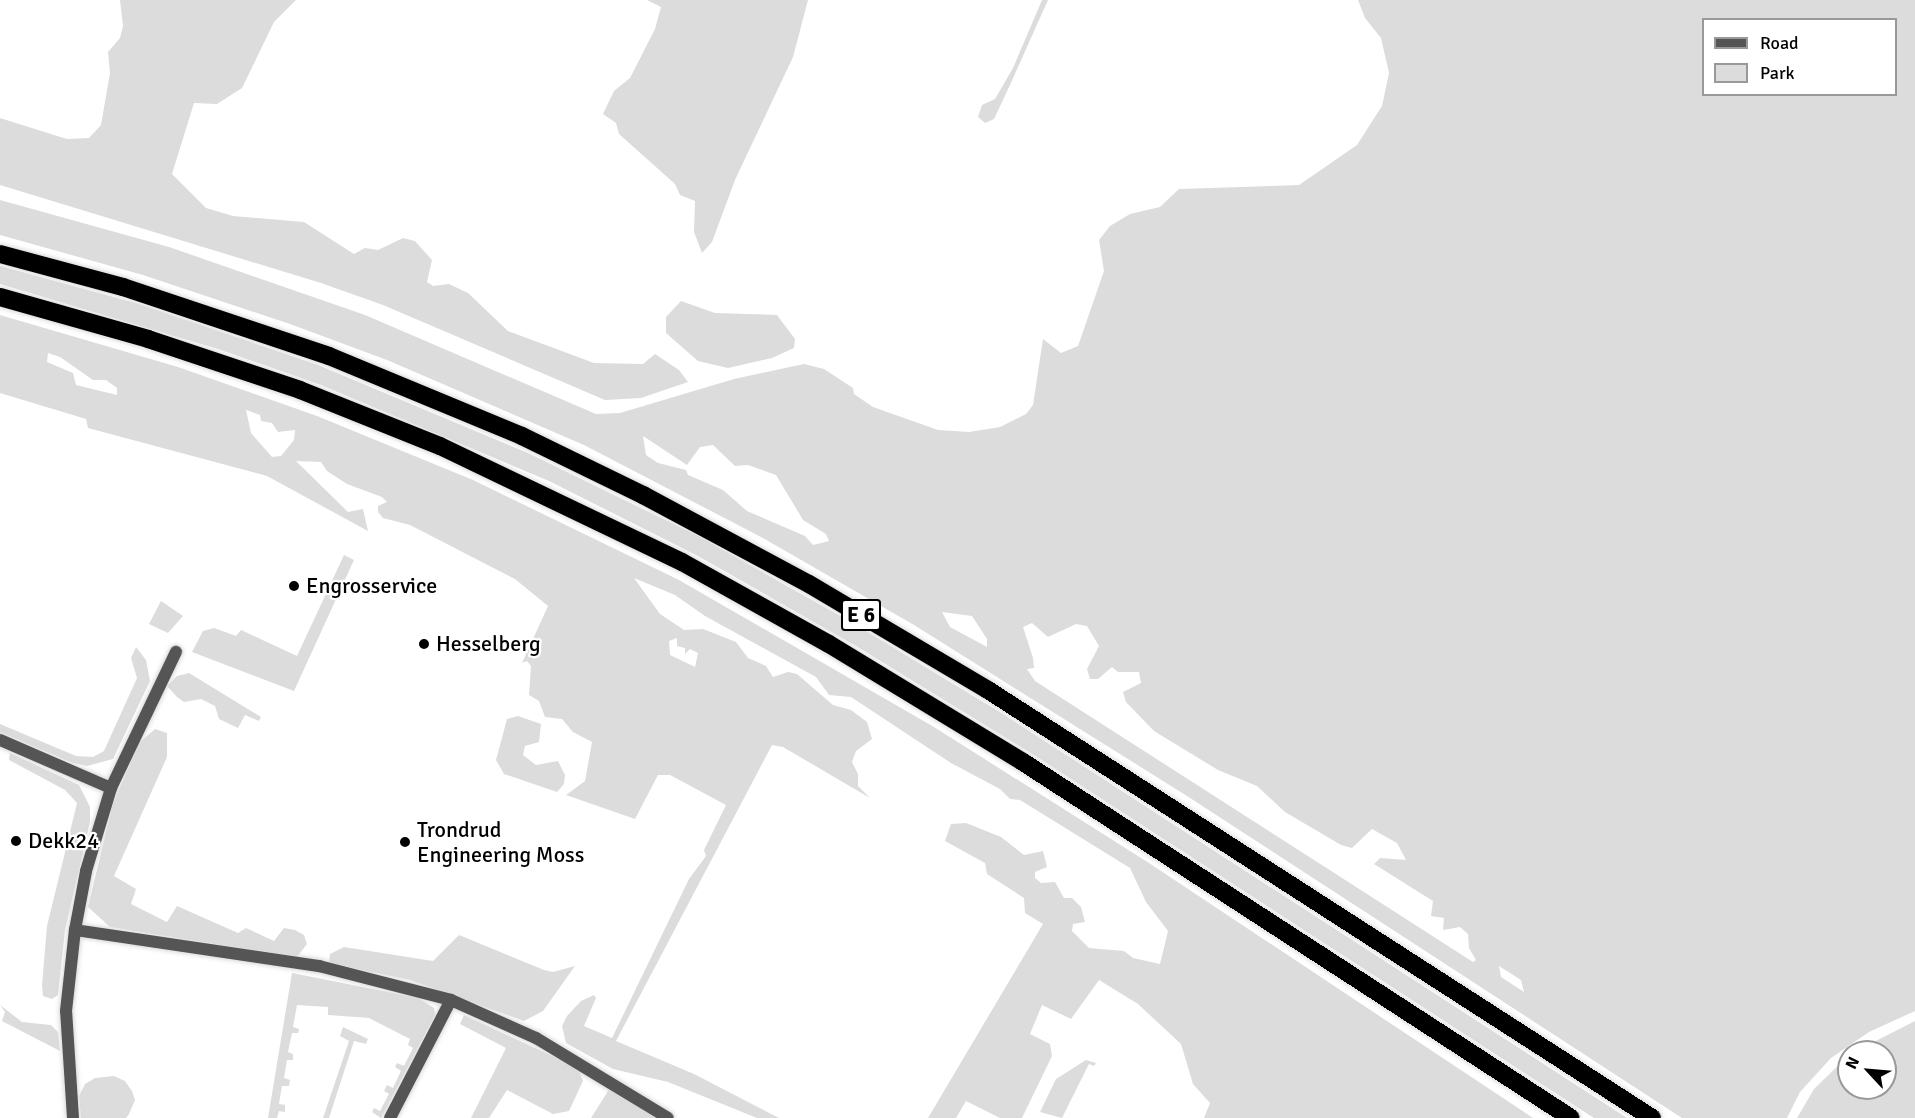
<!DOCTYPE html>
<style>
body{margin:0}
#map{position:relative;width:1915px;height:1118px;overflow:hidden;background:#fff;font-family:Signika,sans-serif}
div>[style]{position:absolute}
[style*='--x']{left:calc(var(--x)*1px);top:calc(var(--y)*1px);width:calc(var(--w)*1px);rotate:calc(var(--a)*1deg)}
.green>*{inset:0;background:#dcdcdc}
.roads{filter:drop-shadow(0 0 2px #dbdbdb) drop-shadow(0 0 2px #dbdbdb)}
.minor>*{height:12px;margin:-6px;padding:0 6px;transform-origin:6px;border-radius:6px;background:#555}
.motorway>*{height:18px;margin:-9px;padding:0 9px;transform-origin:9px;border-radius:9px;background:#000}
.dots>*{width:16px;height:16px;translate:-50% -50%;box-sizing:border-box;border:3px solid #fff;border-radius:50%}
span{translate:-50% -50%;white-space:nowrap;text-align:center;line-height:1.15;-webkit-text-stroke:4.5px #fff;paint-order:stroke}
.shield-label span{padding:2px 4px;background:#fff;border:2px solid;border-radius:4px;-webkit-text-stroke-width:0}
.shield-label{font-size:21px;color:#000;font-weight:700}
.poi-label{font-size:22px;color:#000}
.left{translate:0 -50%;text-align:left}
.legend{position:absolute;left:1702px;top:18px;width:195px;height:78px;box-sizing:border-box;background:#fff;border:2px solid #999;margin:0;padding:8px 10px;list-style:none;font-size:18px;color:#000}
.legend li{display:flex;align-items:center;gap:12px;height:30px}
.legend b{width:30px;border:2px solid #999}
.north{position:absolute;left:1837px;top:1040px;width:60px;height:60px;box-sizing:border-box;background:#fff;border:2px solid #999;border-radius:50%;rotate:296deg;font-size:16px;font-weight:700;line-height:24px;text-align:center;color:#000}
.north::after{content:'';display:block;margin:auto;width:21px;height:27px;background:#000;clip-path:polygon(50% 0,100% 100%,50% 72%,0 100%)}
</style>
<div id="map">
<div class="green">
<i style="clip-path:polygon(120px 0,296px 0,274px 22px,242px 88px,217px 104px,194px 103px,172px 174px,206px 208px,233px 216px,304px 222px,354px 254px,365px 248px,378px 250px,403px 238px,415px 241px,432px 260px,427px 282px,433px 286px,449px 284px,468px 293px,508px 331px,594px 363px,643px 364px,655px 354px,679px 370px,688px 382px,641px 398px,605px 400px,383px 305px,321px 283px,0 185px,0 118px,67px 139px,89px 138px,101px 125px,110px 73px,108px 52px,120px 38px,123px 26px)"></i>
<i style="clip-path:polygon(647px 0,808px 0,793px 57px,735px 180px,712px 242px,702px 253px,694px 232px,695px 201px,680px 195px,675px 184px,619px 134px,616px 123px,603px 114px,614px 91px,630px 78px,655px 29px,661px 7px)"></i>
<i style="clip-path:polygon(1042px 0,1048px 0,1010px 85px,994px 119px,985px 123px,978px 117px,982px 105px,995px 99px,1013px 68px)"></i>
<i style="clip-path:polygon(evenodd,1358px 0,1915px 0,1915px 1011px,1869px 1032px,1831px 1058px,1800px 1092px,1787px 1118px,1682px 1118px,1187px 796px,914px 625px,761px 537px,584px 445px,387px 360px,290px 324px,143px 275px,0 235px,0 200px,169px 247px,365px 315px,596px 414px,620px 413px,734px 379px,804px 364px,824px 369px,853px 388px,854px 394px,873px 407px,938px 430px,969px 432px,1000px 427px,1026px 414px,1033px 405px,1043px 339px,1061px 353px,1078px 346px,1104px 271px,1099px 240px,1110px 226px,1130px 214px,1160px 207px,1179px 189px,1299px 185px,1357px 145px,1382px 106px,1389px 73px,1381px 38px,1365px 18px,1358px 0,1704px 20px,1896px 20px,1896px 94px,1704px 94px,1704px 20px,1358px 0,643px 436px,687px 465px,700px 447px,713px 445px,735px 466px,748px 465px,776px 475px,803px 520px,826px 534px,829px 541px,813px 545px,805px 536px,747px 511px,723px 490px,688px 475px,686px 470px,658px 463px,646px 455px,643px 436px,1358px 0,942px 612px,972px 616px,987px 639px,987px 647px,950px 627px,942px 612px,1358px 0,1032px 623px,1048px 637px,1076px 624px,1087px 626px,1099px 646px,1087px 669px,1090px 679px,1098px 679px,1112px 667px,1118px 672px,1139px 672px,1141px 683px,1123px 692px,1126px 702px,1154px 731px,1218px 770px,1257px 786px,1285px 812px,1341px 845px,1352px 848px,1372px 829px,1397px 843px,1406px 860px,1380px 858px,1374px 864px,1433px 901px,1431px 916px,1444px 918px,1443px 930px,1460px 927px,1468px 934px,1469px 948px,1476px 960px,1473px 962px,1035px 681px,1027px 669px,1034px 668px,1033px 658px,1023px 627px,1032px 623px,1358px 0,1499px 966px,1521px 980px,1524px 992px,1501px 977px,1499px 966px)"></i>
<i style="clip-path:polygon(0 266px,139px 304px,318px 365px,530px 454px,698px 536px,851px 622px,1003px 714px,1627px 1118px,1594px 1118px,1034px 755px,856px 646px,698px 556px,549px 481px,321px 385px,218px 349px,0 284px)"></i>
<i style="clip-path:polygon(681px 301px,715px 313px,777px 315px,795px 339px,794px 348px,772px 358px,728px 368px,698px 361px,666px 333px,666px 317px)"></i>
<i style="clip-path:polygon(evenodd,0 315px,178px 367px,317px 416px,473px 480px,679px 580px,934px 727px,1149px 863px,1533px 1118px,1204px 1118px,1210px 1103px,1193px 1084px,1181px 1044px,1138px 1004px,1099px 980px,1071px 1019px,1042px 1005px,1030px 1034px,1050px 1044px,1052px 1056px,1022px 1118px,1000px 1118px,966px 1101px,956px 1118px,928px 1118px,1043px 924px,1025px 913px,1024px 898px,987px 874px,985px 863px,945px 841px,951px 824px,966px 823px,1001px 837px,1024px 855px,1043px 851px,1047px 867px,1035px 872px,1035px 878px,1041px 883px,1055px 882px,1064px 898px,1072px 898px,1081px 907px,1085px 922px,1073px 924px,1072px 931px,1089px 948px,1124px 951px,1133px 958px,1160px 964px,1168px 931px,1146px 902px,1130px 868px,1020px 800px,1010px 799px,1000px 789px,951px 763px,851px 697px,829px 695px,816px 677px,705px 616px,675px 595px,634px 578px,660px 614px,684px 630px,703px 629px,736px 642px,748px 658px,766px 666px,773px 677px,788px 672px,797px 674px,833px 705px,851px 710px,867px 722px,872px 739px,856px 751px,852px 762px,858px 774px,858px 786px,870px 798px,783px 747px,772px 745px,616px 1041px,694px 1074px,779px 1118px,757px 1118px,668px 1082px,613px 1069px,566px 1043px,562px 1026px,567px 1016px,581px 1001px,594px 995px,596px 998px,584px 1026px,612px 1038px,689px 879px,706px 856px,704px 850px,726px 805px,670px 775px,658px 775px,635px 819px,566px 795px,585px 781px,592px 742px,573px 732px,562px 719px,545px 717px,539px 701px,529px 695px,531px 666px,527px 661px,522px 663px,548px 606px,515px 579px,410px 525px,383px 518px,378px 512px,378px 506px,387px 502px,382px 497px,347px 484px,327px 471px,321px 462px,296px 461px,348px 512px,363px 509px,368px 531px,267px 476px,88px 428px,86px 419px,0 393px,0 315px,48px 353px,60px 357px,93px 380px,106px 380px,117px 388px,117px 395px,76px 385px,73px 373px,47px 362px,48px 353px,0 315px,246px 410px,260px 415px,261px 421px,272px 423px,278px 432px,295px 430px,294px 440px,281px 456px,272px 457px,251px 433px,246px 410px,0 315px,677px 638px,677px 646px,685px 648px,685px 654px,690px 649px,698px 653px,695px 667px,670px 655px,669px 641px,677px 638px)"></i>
<i style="clip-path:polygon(344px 555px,354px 560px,294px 691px,192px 652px,203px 631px,214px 628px,236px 636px,241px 630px,297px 656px)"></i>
<i style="clip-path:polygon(161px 601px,183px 616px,168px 633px,149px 624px)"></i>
<i style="clip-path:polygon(136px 647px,146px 660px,150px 681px,113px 759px,87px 766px,73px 763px,0 732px,0 724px,76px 756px,93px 757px,104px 751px,137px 678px,131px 658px)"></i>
<i style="clip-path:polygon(189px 673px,261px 717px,259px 721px,245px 715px,238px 728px,219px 719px,215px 706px,201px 699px,184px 702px,177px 697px,167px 686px,177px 676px)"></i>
<i style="clip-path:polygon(518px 716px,541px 724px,539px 742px,525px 746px,523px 755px,536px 765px,558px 761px,565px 775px,564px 784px,557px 792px,504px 774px,496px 760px,507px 719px)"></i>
<i style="clip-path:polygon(155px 729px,167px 733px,167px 757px,114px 876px,136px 889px,131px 904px,167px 922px,177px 906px,238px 933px,246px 928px,274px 941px,284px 928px,295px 930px,304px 935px,307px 944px,297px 957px,110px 927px,88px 907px,113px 803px,140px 742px)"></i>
<i style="clip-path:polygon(10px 753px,79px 785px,90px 807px,90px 822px,65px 930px,58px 995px,52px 999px,43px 996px,42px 985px,47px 926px,77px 803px,65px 790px,9px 760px)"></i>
<i style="clip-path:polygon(459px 935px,544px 970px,553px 972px,575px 966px,543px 1011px,524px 1021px,410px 980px,329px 963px,330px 954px,344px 947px,433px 961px)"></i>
<i style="clip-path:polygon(292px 973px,418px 998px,434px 1008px,435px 1015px,381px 1118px,372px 1112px,374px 1108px,380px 1111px,389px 1094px,384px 1091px,387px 1085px,393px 1088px,401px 1071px,395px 1067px,397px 1063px,404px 1066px,413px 1048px,408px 1045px,410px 1039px,369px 1018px,328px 1015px,328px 1007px,297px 1005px,293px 1027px,299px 1029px,298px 1033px,292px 1033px,288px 1052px,293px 1054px,293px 1060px,287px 1060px,284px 1078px,290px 1080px,289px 1086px,282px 1086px,279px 1104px,285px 1105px,285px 1112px,279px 1111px,277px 1118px,268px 1118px)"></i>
<i style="clip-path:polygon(0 1005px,22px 1022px,51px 1025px,58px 1032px,60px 1051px,2px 1021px,5px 1012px)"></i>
<i style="clip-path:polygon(464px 1015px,578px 1068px,583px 1081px,569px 1111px,553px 1114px,507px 1090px,489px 1118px,471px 1118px,506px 1048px,460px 1024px)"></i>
<i style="clip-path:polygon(1915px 1021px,1915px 1118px,1797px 1118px,1814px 1089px,1849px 1055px,1849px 1088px,1885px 1088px,1885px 1052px,1854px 1052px)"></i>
<i style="clip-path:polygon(343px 1027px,368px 1039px,366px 1044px,354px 1041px,329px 1118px,323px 1118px,349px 1041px,340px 1036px)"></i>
<i style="clip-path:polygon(1086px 1060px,1096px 1063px,1094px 1066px,1089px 1064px,1062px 1118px,1040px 1112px,1056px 1079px)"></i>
<i style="clip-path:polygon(114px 1076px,125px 1081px,132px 1091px,135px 1100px,129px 1114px,126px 1118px,81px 1118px,79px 1096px,85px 1084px,95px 1078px)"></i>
<i style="clip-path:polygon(610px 1088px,655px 1118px,591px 1118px)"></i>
</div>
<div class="roads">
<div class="minor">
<i style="--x:0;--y:740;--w:121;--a:23.4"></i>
<i style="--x:75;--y:930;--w:247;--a:8.4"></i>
<i style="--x:319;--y:966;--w:136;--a:14.4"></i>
<i style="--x:451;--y:1000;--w:93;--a:24.1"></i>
<i style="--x:536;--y:1038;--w:154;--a:31.2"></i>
<i style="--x:73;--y:1118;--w:107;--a:-93.7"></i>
<i style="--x:66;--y:1011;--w:81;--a:-83.7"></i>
<i style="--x:75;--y:930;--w:60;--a:-79.4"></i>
<i style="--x:86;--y:871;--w:87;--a:-73.2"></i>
<i style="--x:111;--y:788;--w:151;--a:-64.5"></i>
<i style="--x:390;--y:1118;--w:133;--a:-62.7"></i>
</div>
<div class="motorway">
<i style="--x:0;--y:254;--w:127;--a:15"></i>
<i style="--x:123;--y:287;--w:217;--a:18.5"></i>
<i style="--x:329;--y:356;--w:209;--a:22.5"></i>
<i style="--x:522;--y:436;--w:135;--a:26"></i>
<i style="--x:643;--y:495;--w:188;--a:28.2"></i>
<i style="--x:809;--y:584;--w:208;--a:30.6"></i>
<i style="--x:988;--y:690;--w:790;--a:32.8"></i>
<i style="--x:0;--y:297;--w:154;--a:15.8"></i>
<i style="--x:148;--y:339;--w:160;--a:18.5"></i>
<i style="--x:300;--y:390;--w:151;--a:21.8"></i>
<i style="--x:440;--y:446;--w:268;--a:25.6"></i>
<i style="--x:682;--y:562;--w:168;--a:29.2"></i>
<i style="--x:829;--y:644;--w:227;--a:31.3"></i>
<i style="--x:1023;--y:762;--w:653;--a:33.01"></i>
</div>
</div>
<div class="dots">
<i style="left:294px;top:586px;background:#000"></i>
<i style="left:424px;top:644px;background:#000"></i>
<i style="left:16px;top:841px;background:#000"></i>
<i style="left:405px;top:842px;background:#000"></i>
</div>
<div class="shield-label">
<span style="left:861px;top:615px">E 6</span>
</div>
<div class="poi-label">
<span class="left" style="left:306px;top:586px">Engrosservice</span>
<span class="left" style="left:436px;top:644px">Hesselberg</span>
<span class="left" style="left:417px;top:842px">Trondrud<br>Engineering Moss</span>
<span class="left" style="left:28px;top:841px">Dekk24</span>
</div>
<ul class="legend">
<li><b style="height:8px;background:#555"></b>Road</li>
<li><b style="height:16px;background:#dcdcdc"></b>Park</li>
</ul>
<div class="north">N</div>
</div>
